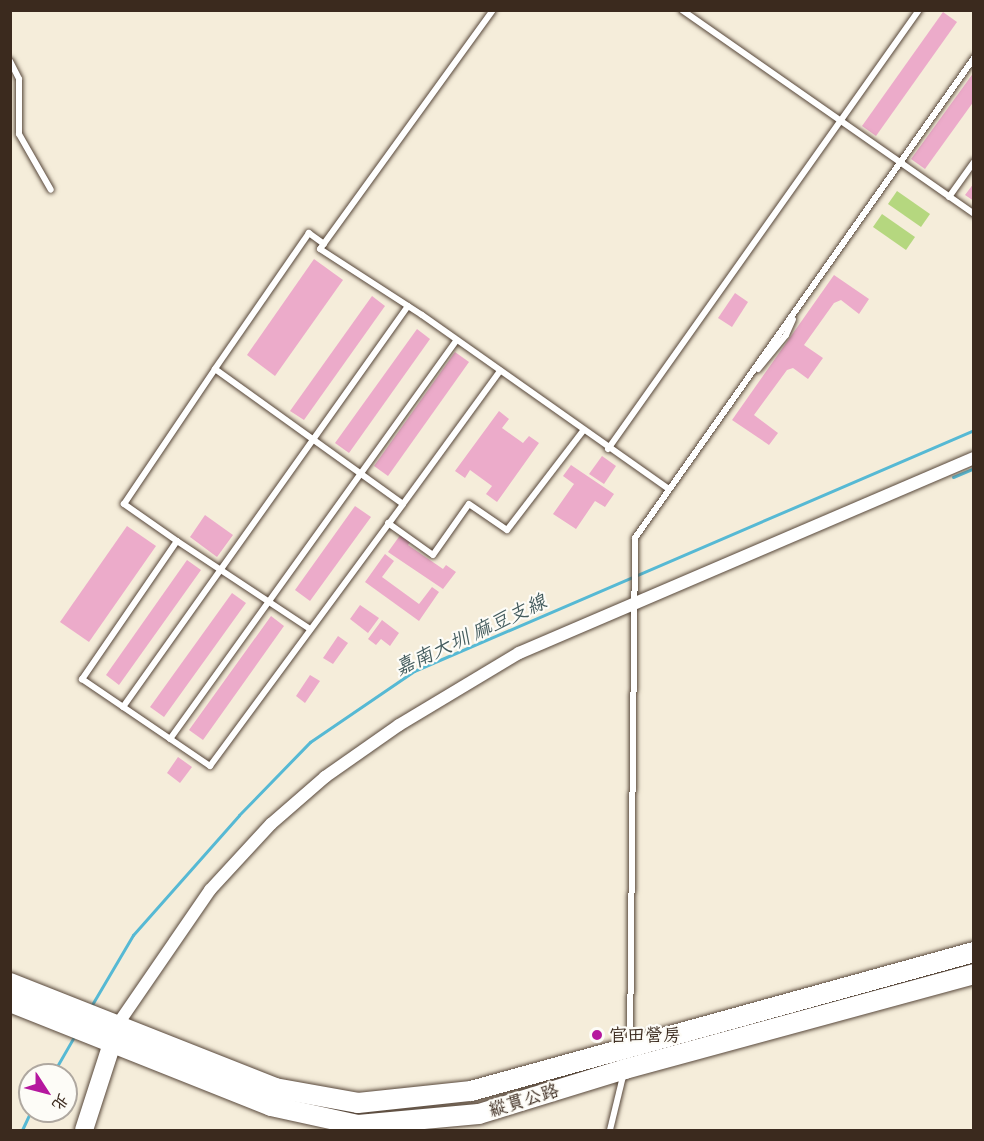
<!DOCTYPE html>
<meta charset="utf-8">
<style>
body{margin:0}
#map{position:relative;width:984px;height:1141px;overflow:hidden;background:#f5edda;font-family:"Patrick Hand","LXGW WenKai TC",sans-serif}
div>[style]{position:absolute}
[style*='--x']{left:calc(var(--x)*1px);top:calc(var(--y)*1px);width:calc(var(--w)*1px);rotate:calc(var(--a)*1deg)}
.green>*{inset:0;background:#b5d77f}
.stream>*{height:3px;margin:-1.5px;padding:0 1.5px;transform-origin:1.5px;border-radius:1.5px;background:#56b9d4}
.building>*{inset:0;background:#ecabca}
.roads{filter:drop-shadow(0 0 2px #57473a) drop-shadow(0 0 2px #57473a)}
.lane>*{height:6px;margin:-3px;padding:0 3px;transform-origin:3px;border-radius:3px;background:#fff}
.street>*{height:12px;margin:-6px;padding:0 6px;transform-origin:6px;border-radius:6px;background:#fff}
.secondary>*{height:18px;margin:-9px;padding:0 9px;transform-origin:9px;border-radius:9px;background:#fff}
.primary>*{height:20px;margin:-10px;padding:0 10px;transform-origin:10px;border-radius:10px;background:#fff}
.dots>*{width:16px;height:16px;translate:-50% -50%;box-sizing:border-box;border:3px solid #fdfcf7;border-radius:50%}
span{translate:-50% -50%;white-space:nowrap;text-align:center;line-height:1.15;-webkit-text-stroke:4.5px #fdfcf7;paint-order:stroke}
.poi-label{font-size:18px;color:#3b2a1e}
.left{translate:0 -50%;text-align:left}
.street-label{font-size:18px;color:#3b2a1e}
.water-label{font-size:20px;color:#445c5e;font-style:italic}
.frame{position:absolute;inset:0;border:12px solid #3b2a1e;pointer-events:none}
.north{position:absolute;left:18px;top:1063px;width:60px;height:60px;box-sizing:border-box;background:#fdfcf7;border:2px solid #afa8a0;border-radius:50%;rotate:126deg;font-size:16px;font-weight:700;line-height:24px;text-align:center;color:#3b2a1e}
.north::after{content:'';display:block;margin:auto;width:21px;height:27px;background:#b5179e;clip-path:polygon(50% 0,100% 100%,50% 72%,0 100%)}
</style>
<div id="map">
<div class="green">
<i style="clip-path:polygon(897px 191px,930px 214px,921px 227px,888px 204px)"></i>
<i style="clip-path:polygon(882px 214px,915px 237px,906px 250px,873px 227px)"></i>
</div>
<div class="stream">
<i style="--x:953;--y:477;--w:23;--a:-23"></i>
<i style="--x:90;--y:1008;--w:85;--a:-59.5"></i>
<i style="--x:133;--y:935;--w:160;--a:-48.5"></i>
<i style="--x:239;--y:815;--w:102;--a:-45.8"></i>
<i style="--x:310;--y:742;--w:126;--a:-34.3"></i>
<i style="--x:414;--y:671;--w:610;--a:-23.28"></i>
<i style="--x:52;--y:1075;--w:46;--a:-60.1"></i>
<i style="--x:22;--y:1130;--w:21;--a:-65"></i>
</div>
<div class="building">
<i style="clip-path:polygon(943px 12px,957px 22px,876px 136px,862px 126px)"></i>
<i style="clip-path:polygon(974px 72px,974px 101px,925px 169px,911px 159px)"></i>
<i style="clip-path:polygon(974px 183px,974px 201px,965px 195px)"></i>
<i style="clip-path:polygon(314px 259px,343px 280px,275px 376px,247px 355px)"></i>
<i style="clip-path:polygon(834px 275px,869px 299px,859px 314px,841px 300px,834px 303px,804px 345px,823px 358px,808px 379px,793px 368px,787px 370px,754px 415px,778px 433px,769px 445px,732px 420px)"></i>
<i style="clip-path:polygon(735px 293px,748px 302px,732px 327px,718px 318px)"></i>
<i style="clip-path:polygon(372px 296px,385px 306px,304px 420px,290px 411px)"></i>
<i style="clip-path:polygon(417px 329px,430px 339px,349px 453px,335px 443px)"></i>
<i style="clip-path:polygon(455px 352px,469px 362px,388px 476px,374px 466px)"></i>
<i style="clip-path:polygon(499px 411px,509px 419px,502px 428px,523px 443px,529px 436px,539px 443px,497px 502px,486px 494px,492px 486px,470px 470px,465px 478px,455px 471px)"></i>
<i style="clip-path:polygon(602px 456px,616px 466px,604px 484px,589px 474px)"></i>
<i style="clip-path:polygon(571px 465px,614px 494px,605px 507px,595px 501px,576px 529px,553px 514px,574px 484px,563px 476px)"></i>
<i style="clip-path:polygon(355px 506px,371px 517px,310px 601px,295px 590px)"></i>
<i style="clip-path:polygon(205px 515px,233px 535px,217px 557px,190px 537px)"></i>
<i style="clip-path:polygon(127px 526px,156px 546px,89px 642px,60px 622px)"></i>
<i style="clip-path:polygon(401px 534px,411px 541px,408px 545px,443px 569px,446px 565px,456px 572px,443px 589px,388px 552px)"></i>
<i style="clip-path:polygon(385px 554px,394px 561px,382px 577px,419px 604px,432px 587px,439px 592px,419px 621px,365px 582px)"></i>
<i style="clip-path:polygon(187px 560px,201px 570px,119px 685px,106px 675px)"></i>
<i style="clip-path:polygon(232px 593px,246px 603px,164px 717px,150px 707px)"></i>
<i style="clip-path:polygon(360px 605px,379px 618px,368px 633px,350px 619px)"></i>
<i style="clip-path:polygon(271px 616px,284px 626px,203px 740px,189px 730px)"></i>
<i style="clip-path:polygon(382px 620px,399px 633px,390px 646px,381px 639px,376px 645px,368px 639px)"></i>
<i style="clip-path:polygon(338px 636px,348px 643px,333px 664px,323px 658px)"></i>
<i style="clip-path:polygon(310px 675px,320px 681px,305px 703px,296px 696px)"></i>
<i style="clip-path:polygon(178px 757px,192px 767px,180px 783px,167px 773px)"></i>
</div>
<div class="roads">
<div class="lane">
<i style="--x:493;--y:10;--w:295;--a:125.9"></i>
<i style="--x:320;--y:249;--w:121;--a:32.9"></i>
<i style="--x:422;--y:315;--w:302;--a:35.2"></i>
<i style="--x:682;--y:10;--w:356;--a:34.9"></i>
<i style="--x:10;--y:61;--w:20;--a:63"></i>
<i style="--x:19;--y:79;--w:55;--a:90"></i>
<i style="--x:19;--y:134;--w:64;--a:60.3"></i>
<i style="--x:949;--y:197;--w:43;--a:-54.5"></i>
<i style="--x:324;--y:244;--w:19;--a:-144"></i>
<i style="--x:309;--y:233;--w:165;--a:124.7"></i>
<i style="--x:215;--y:369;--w:231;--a:35.7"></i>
<i style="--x:758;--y:369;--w:44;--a:-50.5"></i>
<i style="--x:786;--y:335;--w:17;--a:-66"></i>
<i style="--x:608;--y:449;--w:538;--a:-54.69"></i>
<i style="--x:388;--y:523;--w:55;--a:35.4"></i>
<i style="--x:433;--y:555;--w:62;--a:-54.8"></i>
<i style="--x:469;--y:504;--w:46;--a:34.4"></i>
<i style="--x:507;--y:530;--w:125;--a:-52.5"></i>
<i style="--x:177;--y:541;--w:65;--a:-145.1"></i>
<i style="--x:124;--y:504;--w:163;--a:-56"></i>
<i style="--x:310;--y:629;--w:159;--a:-146.5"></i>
<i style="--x:177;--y:541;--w:168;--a:124.5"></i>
<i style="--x:82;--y:679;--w:155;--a:34.2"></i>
<i style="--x:210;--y:766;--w:325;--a:-53.6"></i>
<i style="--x:403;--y:504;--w:165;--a:-53.9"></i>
<i style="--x:123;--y:707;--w:492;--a:-54.6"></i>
<i style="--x:170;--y:739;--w:491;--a:-54.3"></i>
<i style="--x:630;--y:1045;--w:507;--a:-89.43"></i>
<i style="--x:635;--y:538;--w:588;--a:-54.77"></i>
<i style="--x:610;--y:1130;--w:60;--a:-76.4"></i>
</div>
<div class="street">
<i style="--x:118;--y:1024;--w:163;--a:-55.5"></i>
<i style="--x:210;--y:890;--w:90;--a:-47.3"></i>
<i style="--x:271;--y:824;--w:72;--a:-41"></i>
<i style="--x:325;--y:777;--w:90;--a:-35.1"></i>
<i style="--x:399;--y:725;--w:140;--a:-31"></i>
<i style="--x:519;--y:653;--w:495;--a:-23.2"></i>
</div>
<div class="secondary">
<i style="--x:84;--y:1130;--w:107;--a:-72.1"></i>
</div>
<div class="primary">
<i style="--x:10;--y:983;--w:285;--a:21.6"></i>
<i style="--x:275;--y:1088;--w:84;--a:10.2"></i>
<i style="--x:358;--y:1103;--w:114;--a:-6.1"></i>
<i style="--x:471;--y:1091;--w:522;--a:-15.45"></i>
<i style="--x:10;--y:1002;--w:281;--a:21.7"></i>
<i style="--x:271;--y:1106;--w:89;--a:12.3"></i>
<i style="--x:358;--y:1125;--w:121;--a:-5.2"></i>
<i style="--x:479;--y:1114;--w:153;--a:-17.1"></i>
<i style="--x:625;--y:1069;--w:362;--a:-15.2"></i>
</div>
</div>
<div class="dots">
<i style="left:597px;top:1035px;background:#b5179e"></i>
</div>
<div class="poi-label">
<span class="left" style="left:609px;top:1035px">官田營房</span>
</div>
<div class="street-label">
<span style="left:524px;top:1100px;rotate:-17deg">縱貫公路</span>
</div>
<div class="water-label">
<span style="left:470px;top:634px;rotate:-25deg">嘉南大圳 麻豆支線</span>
</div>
<div class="frame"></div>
<div class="north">北</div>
</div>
